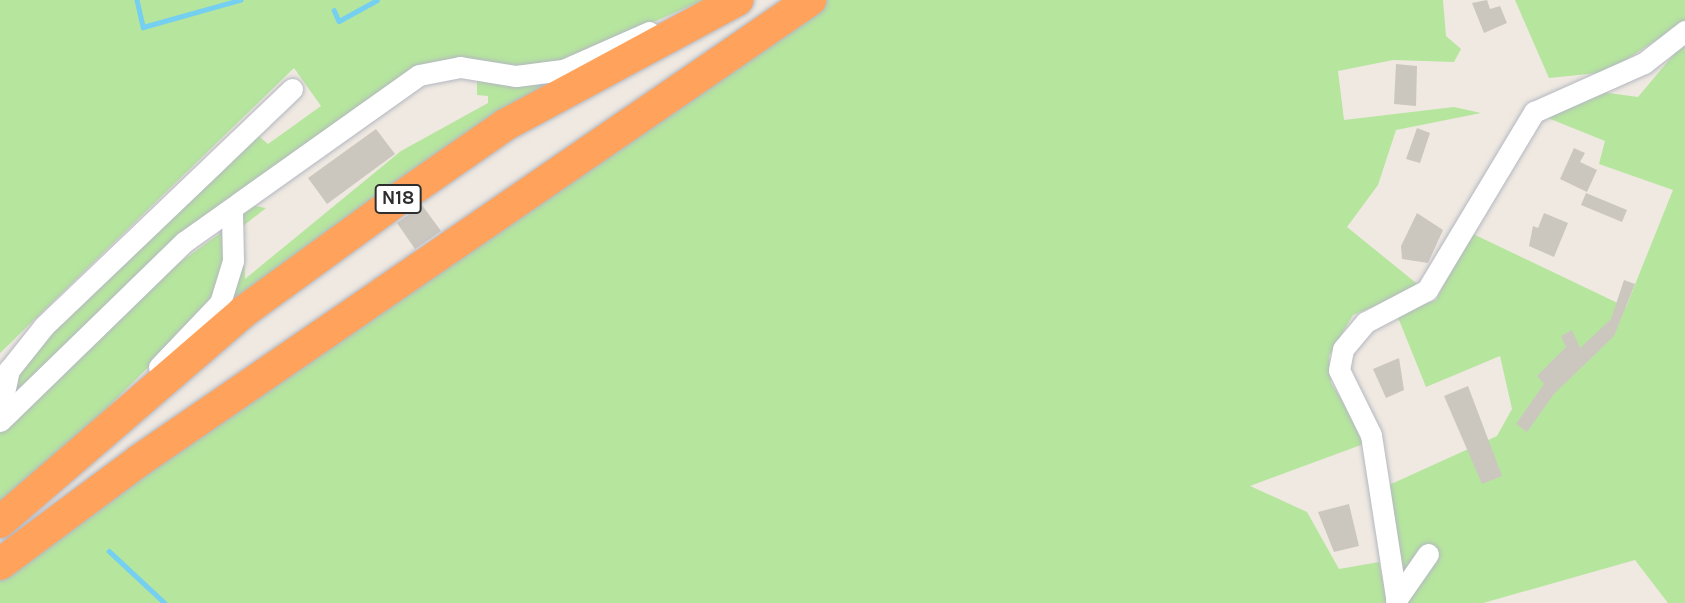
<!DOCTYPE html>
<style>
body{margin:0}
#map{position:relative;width:1685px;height:603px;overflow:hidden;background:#efe9e1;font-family:Karla,sans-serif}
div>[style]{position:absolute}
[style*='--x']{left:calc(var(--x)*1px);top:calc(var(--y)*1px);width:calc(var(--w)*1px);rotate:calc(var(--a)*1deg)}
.green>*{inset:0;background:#b6e59e}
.stream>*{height:4.5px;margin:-2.25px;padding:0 2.25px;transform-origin:2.25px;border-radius:2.25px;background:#75cff0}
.building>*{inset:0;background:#cbc7bf}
.roads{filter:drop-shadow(0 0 2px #b4b7c1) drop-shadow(0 0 2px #b4b7c1)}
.minor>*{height:21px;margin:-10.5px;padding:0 10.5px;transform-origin:10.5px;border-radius:10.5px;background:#fff}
.highway>*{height:32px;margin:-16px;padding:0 16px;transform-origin:16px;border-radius:16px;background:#ffa35c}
span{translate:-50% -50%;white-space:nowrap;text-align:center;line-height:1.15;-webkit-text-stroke:7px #fff;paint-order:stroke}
.shield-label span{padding:2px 5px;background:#fff;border:2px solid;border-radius:5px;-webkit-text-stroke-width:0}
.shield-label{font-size:19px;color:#2e2e2e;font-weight:700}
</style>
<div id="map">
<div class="green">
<i style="clip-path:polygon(0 0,704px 0,557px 64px,412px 71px,296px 157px,19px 394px,10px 395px,10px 386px,52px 324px,255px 133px,268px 144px,321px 106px,294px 68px,0 353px)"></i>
<i style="clip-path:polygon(820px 0,1443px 0,1446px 36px,1461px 49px,1454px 62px,1393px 60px,1338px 71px,1344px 120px,1454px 107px,1481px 113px,1396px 130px,1378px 185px,1347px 227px,1421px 287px,1353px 315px,1329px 356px,1331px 383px,1369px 442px,1250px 486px,1307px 512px,1339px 569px,1379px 562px,1387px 603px,0 603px,0 573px)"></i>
<i style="clip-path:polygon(1515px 0,1685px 0,1685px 21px,1608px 72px,1549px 78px)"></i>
<i style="clip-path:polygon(1685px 41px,1685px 603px,1668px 603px,1635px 560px,1483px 603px,1404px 603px,1389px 485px,1497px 436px,1512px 409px,1500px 356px,1426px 387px,1397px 315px,1436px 300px,1471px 233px,1626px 307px,1673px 190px,1599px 164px,1605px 141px,1548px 118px,1594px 91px,1638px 97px)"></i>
<i style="clip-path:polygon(477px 78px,549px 80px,549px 87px,233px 313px,228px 301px,241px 216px,255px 206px,266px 208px,243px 226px,245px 279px,401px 151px,488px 103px,488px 96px,477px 95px)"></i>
<i style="clip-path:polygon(226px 229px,224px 275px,204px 312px,0 514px,0 428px,154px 281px)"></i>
</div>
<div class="stream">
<i style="--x:137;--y:0;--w:28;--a:77"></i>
<i style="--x:143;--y:27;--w:101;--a:-15.6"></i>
<i style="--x:334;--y:10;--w:12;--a:66"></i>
<i style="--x:339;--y:21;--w:43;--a:-28.9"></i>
<i style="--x:109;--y:551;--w:76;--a:42.9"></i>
</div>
<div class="building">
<i style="clip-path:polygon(1487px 0,1490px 9px,1500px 6px,1507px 23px,1484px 33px,1472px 3px)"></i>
<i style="clip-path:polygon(1396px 64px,1417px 66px,1416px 106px,1394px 104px)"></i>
<i style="clip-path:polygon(1417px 128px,1430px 133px,1420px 163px,1406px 159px)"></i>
<i style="clip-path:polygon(376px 129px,395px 154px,327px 204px,308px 178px)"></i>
<i style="clip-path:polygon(1574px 148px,1585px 153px,1580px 162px,1597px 170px,1587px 192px,1560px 179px)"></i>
<i style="clip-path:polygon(1586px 193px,1627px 210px,1622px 222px,1581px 205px)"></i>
<i style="clip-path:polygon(422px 205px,441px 231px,415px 249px,397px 223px)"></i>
<i style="clip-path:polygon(1417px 213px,1443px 230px,1428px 263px,1402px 259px,1401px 246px)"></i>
<i style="clip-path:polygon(1544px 213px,1568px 223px,1554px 257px,1529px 246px,1533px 226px,1538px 228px)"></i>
<i style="clip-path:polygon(1624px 280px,1635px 284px,1614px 336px,1554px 394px,1527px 432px,1516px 424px,1544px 384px,1537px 376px,1566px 347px,1561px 336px,1572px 330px,1580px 348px,1611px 319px)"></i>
<i style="clip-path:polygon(1399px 358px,1404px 390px,1386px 398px,1373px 369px)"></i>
<i style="clip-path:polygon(1468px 386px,1502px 476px,1482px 484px,1444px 396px)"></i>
<i style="clip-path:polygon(1349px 504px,1359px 546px,1334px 552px,1318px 512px)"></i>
</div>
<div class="roads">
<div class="minor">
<i style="--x:159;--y:367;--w:88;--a:-46.4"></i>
<i style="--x:220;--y:303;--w:44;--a:-72.8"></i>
<i style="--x:233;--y:261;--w:49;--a:-91.2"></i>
<i style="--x:9;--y:412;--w:20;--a:-105"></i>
<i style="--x:4;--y:393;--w:24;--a:-78"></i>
<i style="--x:9;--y:370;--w:56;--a:-51.5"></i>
<i style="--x:44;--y:326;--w:343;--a:-43.7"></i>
<i style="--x:0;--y:421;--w:257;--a:-44.2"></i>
<i style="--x:184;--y:242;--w:288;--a:-35.4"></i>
<i style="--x:419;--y:75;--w:42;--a:-11"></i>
<i style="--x:460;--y:67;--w:57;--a:9.1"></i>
<i style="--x:516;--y:76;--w:47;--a:-7.3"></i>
<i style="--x:563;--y:70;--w:94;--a:-23.8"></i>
<i style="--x:1396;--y:600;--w:56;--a:-55.2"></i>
<i style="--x:1397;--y:603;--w:170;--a:-98.8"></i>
<i style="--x:1371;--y:435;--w:72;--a:-116.2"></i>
<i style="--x:1339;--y:370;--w:21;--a:-79"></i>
<i style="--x:1343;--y:349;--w:35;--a:-50"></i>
<i style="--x:1366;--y:322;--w:69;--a:-27.7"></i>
<i style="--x:1427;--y:290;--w:208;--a:-59"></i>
<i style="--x:1534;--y:112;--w:120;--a:-24"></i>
<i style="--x:1644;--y:63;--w:52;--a:-38"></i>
</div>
<div class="highway">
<i style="--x:0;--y:522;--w:321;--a:-40.8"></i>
<i style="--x:243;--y:312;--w:194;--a:-36"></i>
<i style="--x:400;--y:198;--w:128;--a:-34.8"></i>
<i style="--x:505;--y:125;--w:264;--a:-28.3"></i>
<i style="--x:0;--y:564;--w:174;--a:-36.6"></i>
<i style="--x:140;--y:460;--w:813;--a:-34.47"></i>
</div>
</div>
<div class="shield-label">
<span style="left:398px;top:199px">N18</span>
</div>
</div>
